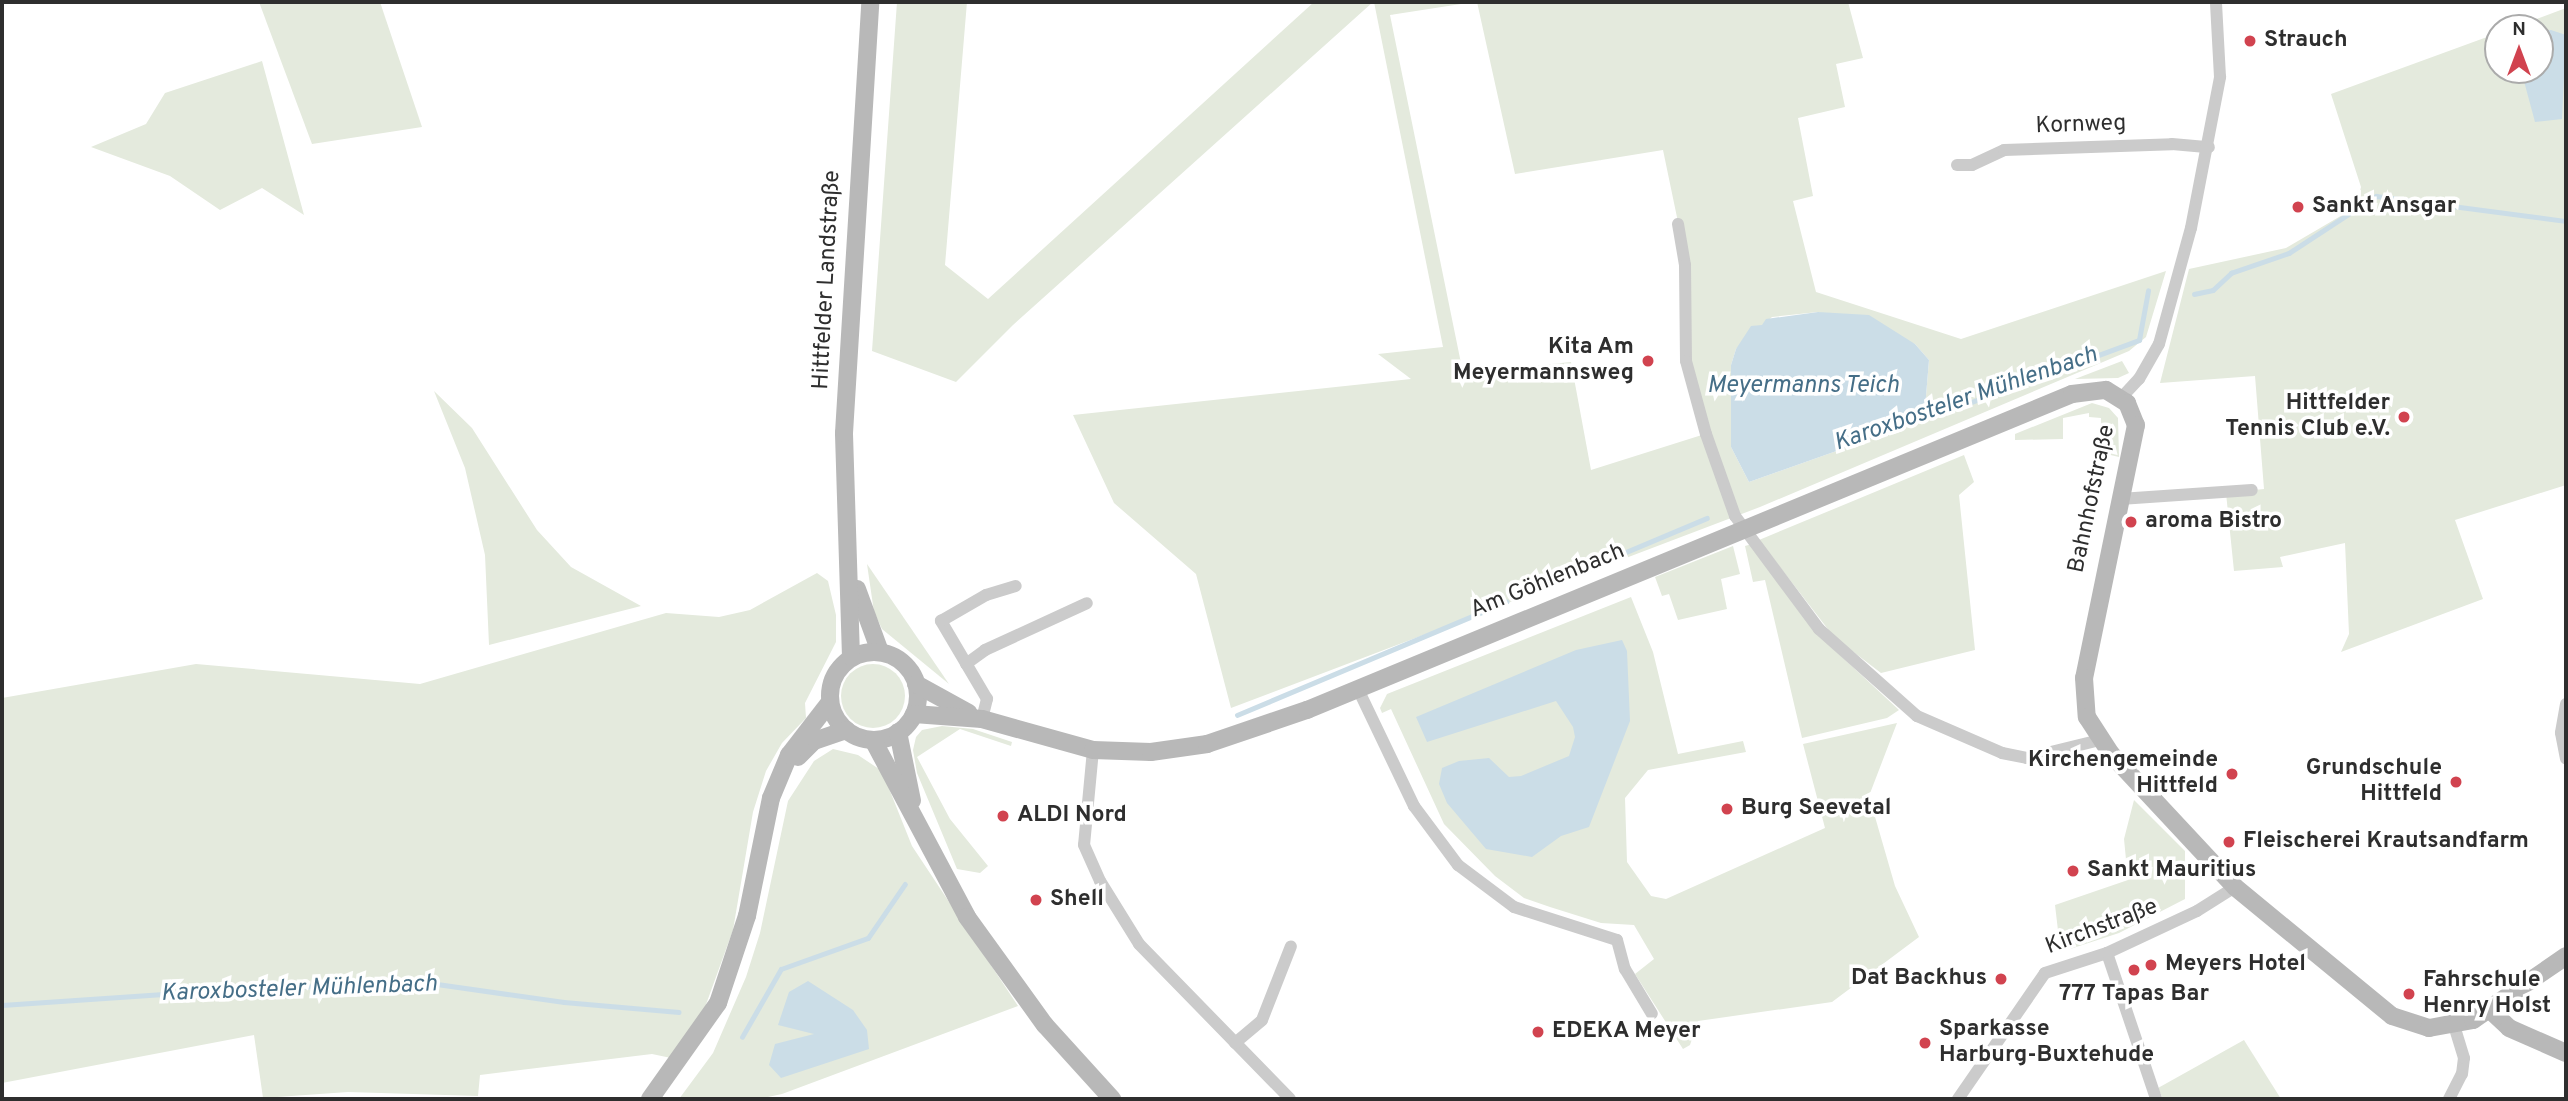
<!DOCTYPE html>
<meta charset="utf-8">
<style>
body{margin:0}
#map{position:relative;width:2568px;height:1101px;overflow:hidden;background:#fff;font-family:Overpass,sans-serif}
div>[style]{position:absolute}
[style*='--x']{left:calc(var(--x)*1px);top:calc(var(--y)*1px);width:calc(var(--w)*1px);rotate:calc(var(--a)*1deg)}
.green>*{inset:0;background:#e4eadd}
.round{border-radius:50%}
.water>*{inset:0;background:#cbdde7}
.stream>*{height:4.5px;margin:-2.25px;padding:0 2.25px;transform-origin:2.25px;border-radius:2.25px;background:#cbdde7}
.street>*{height:12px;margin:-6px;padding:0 6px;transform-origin:6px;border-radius:6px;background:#cbcbcb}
.secondary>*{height:18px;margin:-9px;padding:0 9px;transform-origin:9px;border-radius:9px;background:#b8b8b8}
.secondary>.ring{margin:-9px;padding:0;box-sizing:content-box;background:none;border:18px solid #b8b8b8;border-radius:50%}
.dots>*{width:19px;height:19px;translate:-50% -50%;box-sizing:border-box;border:4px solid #fff;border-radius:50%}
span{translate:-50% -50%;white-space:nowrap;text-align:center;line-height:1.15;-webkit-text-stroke:7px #fff;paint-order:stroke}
.poi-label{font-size:23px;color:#2e2e2e;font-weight:700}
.left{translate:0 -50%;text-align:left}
.right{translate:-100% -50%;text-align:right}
.street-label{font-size:23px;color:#2e2e2e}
.water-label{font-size:24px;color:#456e87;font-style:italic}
.frame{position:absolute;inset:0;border:4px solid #2e2e2e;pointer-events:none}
.north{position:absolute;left:2484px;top:14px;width:70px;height:70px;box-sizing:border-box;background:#fff;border:2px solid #ababab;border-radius:50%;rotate:0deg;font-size:19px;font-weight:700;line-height:28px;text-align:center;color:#2e2e2e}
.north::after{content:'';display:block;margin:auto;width:24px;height:32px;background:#d1434f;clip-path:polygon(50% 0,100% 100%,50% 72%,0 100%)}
</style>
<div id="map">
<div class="green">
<i style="clip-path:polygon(259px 2px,380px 2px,422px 127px,312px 144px)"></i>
<i style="clip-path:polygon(897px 2px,967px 2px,945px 265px,988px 299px,1314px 2px,1373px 2px,1013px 325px,956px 382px,872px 351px)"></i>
<i style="clip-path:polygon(evenodd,1374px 2px,1474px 2px,1390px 15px,1463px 373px,1571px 362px,1591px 470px,1705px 434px,1686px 361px,1684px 251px,1663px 150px,1515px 174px,1477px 2px,1848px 2px,1863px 58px,1836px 64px,1845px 107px,1798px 118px,1813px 196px,1793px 201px,1816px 292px,1961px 339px,2166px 271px,2146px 337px,2129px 351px,1760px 507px,1231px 708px,1196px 574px,1114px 503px,1073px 415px,1411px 379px,1378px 354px,1443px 347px,1374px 2px,1818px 312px,1915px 344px,1929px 360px,1924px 420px,1749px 482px,1731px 447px,1731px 365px,1736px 349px,1772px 317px,1818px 312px)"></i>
<i style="clip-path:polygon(2566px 8px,2566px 485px,2455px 520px,2483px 599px,2341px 652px,2349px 634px,2345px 543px,2280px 557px,2283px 567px,2234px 571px,2226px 493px,2264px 489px,2255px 376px,2160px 383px,2189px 269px,2286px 248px,2356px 207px,2361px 187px,2331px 94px,2498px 33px,2498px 70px,2540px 70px,2540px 28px,2512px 28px)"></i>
<i style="clip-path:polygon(262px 61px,304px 215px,262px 188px,220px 210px,170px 176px,91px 147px,146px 124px,165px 93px)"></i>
<i style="clip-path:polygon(2122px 361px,2129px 373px,2118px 378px,2075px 379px)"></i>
<i style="clip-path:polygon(434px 391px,472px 428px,537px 530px,571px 567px,641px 606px,489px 645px,485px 555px,465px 468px)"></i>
<i style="clip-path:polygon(2092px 403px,2109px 408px,2118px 418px,2119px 457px,2102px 453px,2101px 418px,2089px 417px,2089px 413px,2063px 418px,2063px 439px,2015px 440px,2015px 434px)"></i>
<i style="clip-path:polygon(1964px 455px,1974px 482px,1959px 495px,1975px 650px,1881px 673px,1834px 637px,1759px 540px)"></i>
<i style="clip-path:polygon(1752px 544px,1828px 644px,1899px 710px,1887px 718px,1802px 738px,1765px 580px,1753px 582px,1745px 546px)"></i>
<i style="clip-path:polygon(1733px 546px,1740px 574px,1721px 579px,1727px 609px,1678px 620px,1669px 594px,1662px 596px,1655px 577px)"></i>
<i style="clip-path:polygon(867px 564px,949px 684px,882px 629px,874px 612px)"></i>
<i style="clip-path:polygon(817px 573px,828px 581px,836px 615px,836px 642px,805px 703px,806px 718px,782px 743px,766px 771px,753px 812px,733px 930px,704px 1010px,671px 1058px,652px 1054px,480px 1075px,478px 1096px,348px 1092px,263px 1098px,254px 1035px,2px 1083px,2px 698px,196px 664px,420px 684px,666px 613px,719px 617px,750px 610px)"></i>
<i style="clip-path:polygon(1631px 597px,1653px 652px,1678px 754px,1743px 741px,1746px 752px,1648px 770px,1625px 798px,1627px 862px,1651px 896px,1666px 899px,1825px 828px,1803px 744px,1897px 723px,1869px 796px,1895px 886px,1919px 937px,1832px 1002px,1698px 1021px,1690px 1045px,1683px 1049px,1635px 974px,1654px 959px,1634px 925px,1601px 923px,1550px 907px,1524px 898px,1495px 876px,1444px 824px,1391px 709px,1382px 713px,1380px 708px,1387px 694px)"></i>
<i class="round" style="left:841px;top:664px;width:64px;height:64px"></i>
<i style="clip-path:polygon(942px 726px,973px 729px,1012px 742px,1011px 746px,960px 729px,917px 757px,950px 819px,988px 866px,980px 873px,957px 869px,917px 773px,913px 750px,916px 737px,922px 730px)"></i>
<i style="clip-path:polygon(833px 749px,858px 755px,882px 771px,912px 846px,1018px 1006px,782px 1094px,759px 1099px,679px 1099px,713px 1053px,746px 977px,760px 933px,788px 801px,814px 761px)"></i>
<i style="clip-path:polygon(2134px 800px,2185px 851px,2185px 899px,2119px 933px,2067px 950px,2059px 939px,2055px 905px,2128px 880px,2124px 839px)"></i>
<i style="clip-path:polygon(2244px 1040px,2281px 1099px,2163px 1099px,2158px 1088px)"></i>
</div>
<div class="water">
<i style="clip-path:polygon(2551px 30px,2566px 35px,2562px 119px,2535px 122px,2521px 70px,2540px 70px,2540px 32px)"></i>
<i style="clip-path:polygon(1818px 312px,1869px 315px,1915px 344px,1929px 360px,1924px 420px,1749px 482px,1731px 447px,1731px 365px,1736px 349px,1751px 326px,1762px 325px,1766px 319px)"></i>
<i style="clip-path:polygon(1622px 640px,1627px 651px,1630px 721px,1589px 827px,1561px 836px,1532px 857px,1486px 849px,1447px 803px,1439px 784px,1442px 768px,1459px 761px,1489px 758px,1509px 777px,1521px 776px,1569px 756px,1575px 737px,1573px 727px,1556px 701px,1427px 742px,1416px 717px,1576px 650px)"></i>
<i style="clip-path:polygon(808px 981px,853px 1010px,867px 1030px,869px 1049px,781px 1078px,769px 1065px,775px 1044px,814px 1034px,778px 1025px,789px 992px)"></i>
</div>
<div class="stream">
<i style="--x:2194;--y:294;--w:19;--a:-12"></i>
<i style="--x:2213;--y:290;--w:25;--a:-43"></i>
<i style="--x:2231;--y:273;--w:61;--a:-19"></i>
<i style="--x:2289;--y:253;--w:104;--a:-33.2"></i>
<i style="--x:2376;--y:196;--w:192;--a:7.5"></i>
<i style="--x:1921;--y:412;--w:37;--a:-8"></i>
<i style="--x:1958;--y:407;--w:193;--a:-20.3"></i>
<i style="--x:2139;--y:340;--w:50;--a:-79.6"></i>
<i style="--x:1538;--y:589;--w:183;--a:-22.8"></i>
<i style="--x:1237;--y:715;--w:292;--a:-22.8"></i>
<i style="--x:2;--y:1005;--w:250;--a:-3.9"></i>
<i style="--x:251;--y:988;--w:179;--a:-1.6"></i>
<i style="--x:430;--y:983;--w:135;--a:8.1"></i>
<i style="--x:564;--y:1002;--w:115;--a:5"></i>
<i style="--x:742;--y:1037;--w:78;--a:-60.2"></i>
<i style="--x:781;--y:969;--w:92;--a:-19.6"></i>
<i style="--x:868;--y:938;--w:65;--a:-55.6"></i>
</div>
<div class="street">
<i style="--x:1957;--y:165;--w:15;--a:0"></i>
<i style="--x:1972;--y:165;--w:35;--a:-25"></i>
<i style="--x:2004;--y:150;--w:168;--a:-2"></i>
<i style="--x:2172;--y:144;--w:37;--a:5"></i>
<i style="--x:1678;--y:224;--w:42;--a:80.3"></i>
<i style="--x:1685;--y:265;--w:96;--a:89.4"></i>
<i style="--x:1686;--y:361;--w:76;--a:74.7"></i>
<i style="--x:1706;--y:434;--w:87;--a:70.5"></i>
<i style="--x:1735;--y:516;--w:141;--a:53.4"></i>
<i style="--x:1819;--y:629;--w:131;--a:41.6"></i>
<i style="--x:1917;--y:716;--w:93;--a:23.5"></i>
<i style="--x:2002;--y:753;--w:25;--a:11"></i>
<i style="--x:2027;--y:758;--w:75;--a:-13.9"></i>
<i style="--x:2122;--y:397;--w:25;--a:-47"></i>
<i style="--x:2139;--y:379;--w:40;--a:-60.3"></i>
<i style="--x:2159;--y:344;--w:120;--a:-74.6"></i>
<i style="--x:2191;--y:228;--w:154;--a:-79.1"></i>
<i style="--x:2220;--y:77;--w:75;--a:-93.1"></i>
<i style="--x:2120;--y:499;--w:132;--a:-3.9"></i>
<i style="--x:966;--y:664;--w:24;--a:-36"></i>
<i style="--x:985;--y:650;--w:112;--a:-24.7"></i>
<i style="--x:1357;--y:687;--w:132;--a:64.4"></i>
<i style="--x:1414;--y:806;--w:74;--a:53.3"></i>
<i style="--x:1458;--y:865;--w:70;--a:36.9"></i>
<i style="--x:1514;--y:907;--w:108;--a:17.8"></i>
<i style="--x:1617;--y:940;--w:30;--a:75"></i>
<i style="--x:1625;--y:969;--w:52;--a:59"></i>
<i style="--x:2566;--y:704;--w:29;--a:100"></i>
<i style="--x:2561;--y:733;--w:26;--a:79"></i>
<i style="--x:982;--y:719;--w:21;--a:-76"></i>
<i style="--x:987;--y:699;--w:91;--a:-120.5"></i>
<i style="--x:941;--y:621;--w:52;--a:-30"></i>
<i style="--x:986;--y:595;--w:31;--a:-17"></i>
<i style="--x:1093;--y:750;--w:95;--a:95.4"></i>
<i style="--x:1084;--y:845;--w:39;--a:66"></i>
<i style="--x:1100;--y:881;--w:74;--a:58.2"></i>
<i style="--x:1139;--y:944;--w:216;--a:45.7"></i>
<i style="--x:2107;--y:953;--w:154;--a:71.4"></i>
<i style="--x:1235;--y:1043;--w:35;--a:-40"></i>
<i style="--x:1262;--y:1020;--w:79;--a:-68.6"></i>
<i style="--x:1958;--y:1099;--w:153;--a:-55.4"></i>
<i style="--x:2045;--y:973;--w:65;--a:-17.9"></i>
<i style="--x:2107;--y:953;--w:99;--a:-25"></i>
<i style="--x:2197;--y:911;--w:45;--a:-32.3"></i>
<i style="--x:2449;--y:1099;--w:28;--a:-63"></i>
<i style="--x:2462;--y:1074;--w:16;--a:-83"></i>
<i style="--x:2464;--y:1058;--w:34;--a:-107"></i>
</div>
<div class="secondary">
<i style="--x:857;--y:589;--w:67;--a:69.9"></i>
<i class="ring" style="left:830px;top:652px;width:70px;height:70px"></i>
<i style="--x:851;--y:657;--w:224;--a:-91.8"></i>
<i style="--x:844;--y:433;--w:432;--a:-86.5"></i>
<i style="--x:916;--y:684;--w:60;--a:28.7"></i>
<i style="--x:914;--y:714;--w:68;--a:4.2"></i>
<i style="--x:982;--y:719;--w:115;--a:15.6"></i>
<i style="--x:1093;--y:750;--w:58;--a:2"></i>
<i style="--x:1151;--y:752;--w:57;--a:-8.1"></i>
<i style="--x:1207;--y:744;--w:106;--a:-18.8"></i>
<i style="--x:1307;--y:710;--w:828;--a:-22.44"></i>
<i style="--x:2072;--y:394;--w:34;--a:-7"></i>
<i style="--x:2106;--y:390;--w:25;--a:32"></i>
<i style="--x:2127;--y:403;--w:24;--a:68"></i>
<i style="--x:2136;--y:425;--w:258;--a:101.6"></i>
<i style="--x:2084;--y:678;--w:39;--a:86"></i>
<i style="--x:2087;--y:717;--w:44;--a:57"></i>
<i style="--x:2111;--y:754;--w:182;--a:47"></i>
<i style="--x:2235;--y:887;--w:203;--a:39.4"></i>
<i style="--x:2392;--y:1016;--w:39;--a:18"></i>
<i style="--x:2429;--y:1028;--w:45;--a:-10.3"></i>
<i style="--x:2473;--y:1020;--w:113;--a:-34.5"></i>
<i style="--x:898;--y:732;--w:70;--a:78.5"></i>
<i style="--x:873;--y:740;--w:200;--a:62"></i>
<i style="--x:967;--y:917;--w:133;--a:54.2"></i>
<i style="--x:1045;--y:1025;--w:100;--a:47.8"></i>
<i style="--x:798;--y:757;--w:23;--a:-45"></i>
<i style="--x:814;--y:741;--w:34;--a:-19"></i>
<i style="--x:2490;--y:1010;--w:26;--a:43"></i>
<i style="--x:2509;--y:1028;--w:62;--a:23.7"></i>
<i style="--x:650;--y:1099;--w:118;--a:-54.7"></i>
<i style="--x:718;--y:1003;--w:92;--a:-71.6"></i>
<i style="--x:747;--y:916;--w:120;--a:-78.5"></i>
<i style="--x:771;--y:798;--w:47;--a:-67.3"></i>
<i style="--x:789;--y:755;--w:67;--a:-52.3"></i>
</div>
<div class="dots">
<i style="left:2250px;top:41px;background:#d1434f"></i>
<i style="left:2298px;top:207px;background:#d1434f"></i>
<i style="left:1648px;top:361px;background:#d1434f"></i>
<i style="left:2404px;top:417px;background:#d1434f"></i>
<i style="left:2131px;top:522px;background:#d1434f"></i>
<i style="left:2232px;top:774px;background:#d1434f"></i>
<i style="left:2456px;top:782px;background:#d1434f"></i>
<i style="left:1727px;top:809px;background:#d1434f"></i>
<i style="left:1003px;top:816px;background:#d1434f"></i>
<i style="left:2229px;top:842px;background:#d1434f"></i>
<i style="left:2073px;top:871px;background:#d1434f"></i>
<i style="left:1036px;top:900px;background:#d1434f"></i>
<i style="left:2151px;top:965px;background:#d1434f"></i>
<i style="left:2134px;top:970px;background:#d1434f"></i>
<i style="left:2001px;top:979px;background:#d1434f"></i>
<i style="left:2409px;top:994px;background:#d1434f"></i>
<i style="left:1538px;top:1032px;background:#d1434f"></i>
<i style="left:1925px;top:1043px;background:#d1434f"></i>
</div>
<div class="poi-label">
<span class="left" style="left:2264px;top:41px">Strauch</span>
<span class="left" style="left:2312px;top:207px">Sankt Ansgar</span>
<span class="right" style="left:1634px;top:361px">Kita Am<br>Meyermannsweg</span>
<span class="right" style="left:2390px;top:417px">Hittfelder<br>Tennis Club e.V.</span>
<span class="left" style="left:2145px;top:522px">aroma Bistro</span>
<span class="right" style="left:2218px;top:774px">Kirchengemeinde<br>Hittfeld</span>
<span class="right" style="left:2442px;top:782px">Grundschule<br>Hittfeld</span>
<span class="left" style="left:1741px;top:809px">Burg Seevetal</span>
<span class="left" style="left:1017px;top:816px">ALDI Nord</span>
<span class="left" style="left:2243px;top:842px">Fleischerei Krautsandfarm</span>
<span class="left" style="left:2087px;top:871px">Sankt Mauritius</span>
<span class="left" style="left:1050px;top:900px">Shell</span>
<span class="left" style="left:2165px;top:965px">Meyers Hotel</span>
<span class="right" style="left:1987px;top:979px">Dat Backhus</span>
<span class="left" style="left:2423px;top:994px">Fahrschule<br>Henry Holst</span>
<span style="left:2134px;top:995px">777 Tapas Bar</span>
<span class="left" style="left:1939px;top:1043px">Sparkasse<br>Harburg-Buxtehude</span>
<span class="left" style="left:1552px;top:1032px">EDEKA Meyer</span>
</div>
<div class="street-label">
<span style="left:2081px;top:126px;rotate:-2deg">Kornweg</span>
<span style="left:828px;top:280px;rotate:-87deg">Hittfelder Landstraße</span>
<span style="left:2093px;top:499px;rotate:-78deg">Bahnhofstraße</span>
<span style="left:1548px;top:582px;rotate:-22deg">Am Göhlenbach</span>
<span style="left:2102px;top:928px;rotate:-21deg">Kirchstraße</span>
</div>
<div class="water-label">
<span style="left:1803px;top:387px">Meyermanns Teich</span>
<span style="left:1966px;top:400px;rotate:-19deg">Karoxbosteler Mühlenbach</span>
<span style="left:299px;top:990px;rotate:-2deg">Karoxbosteler Mühlenbach</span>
</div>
<div class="frame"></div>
<div class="north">N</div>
</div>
